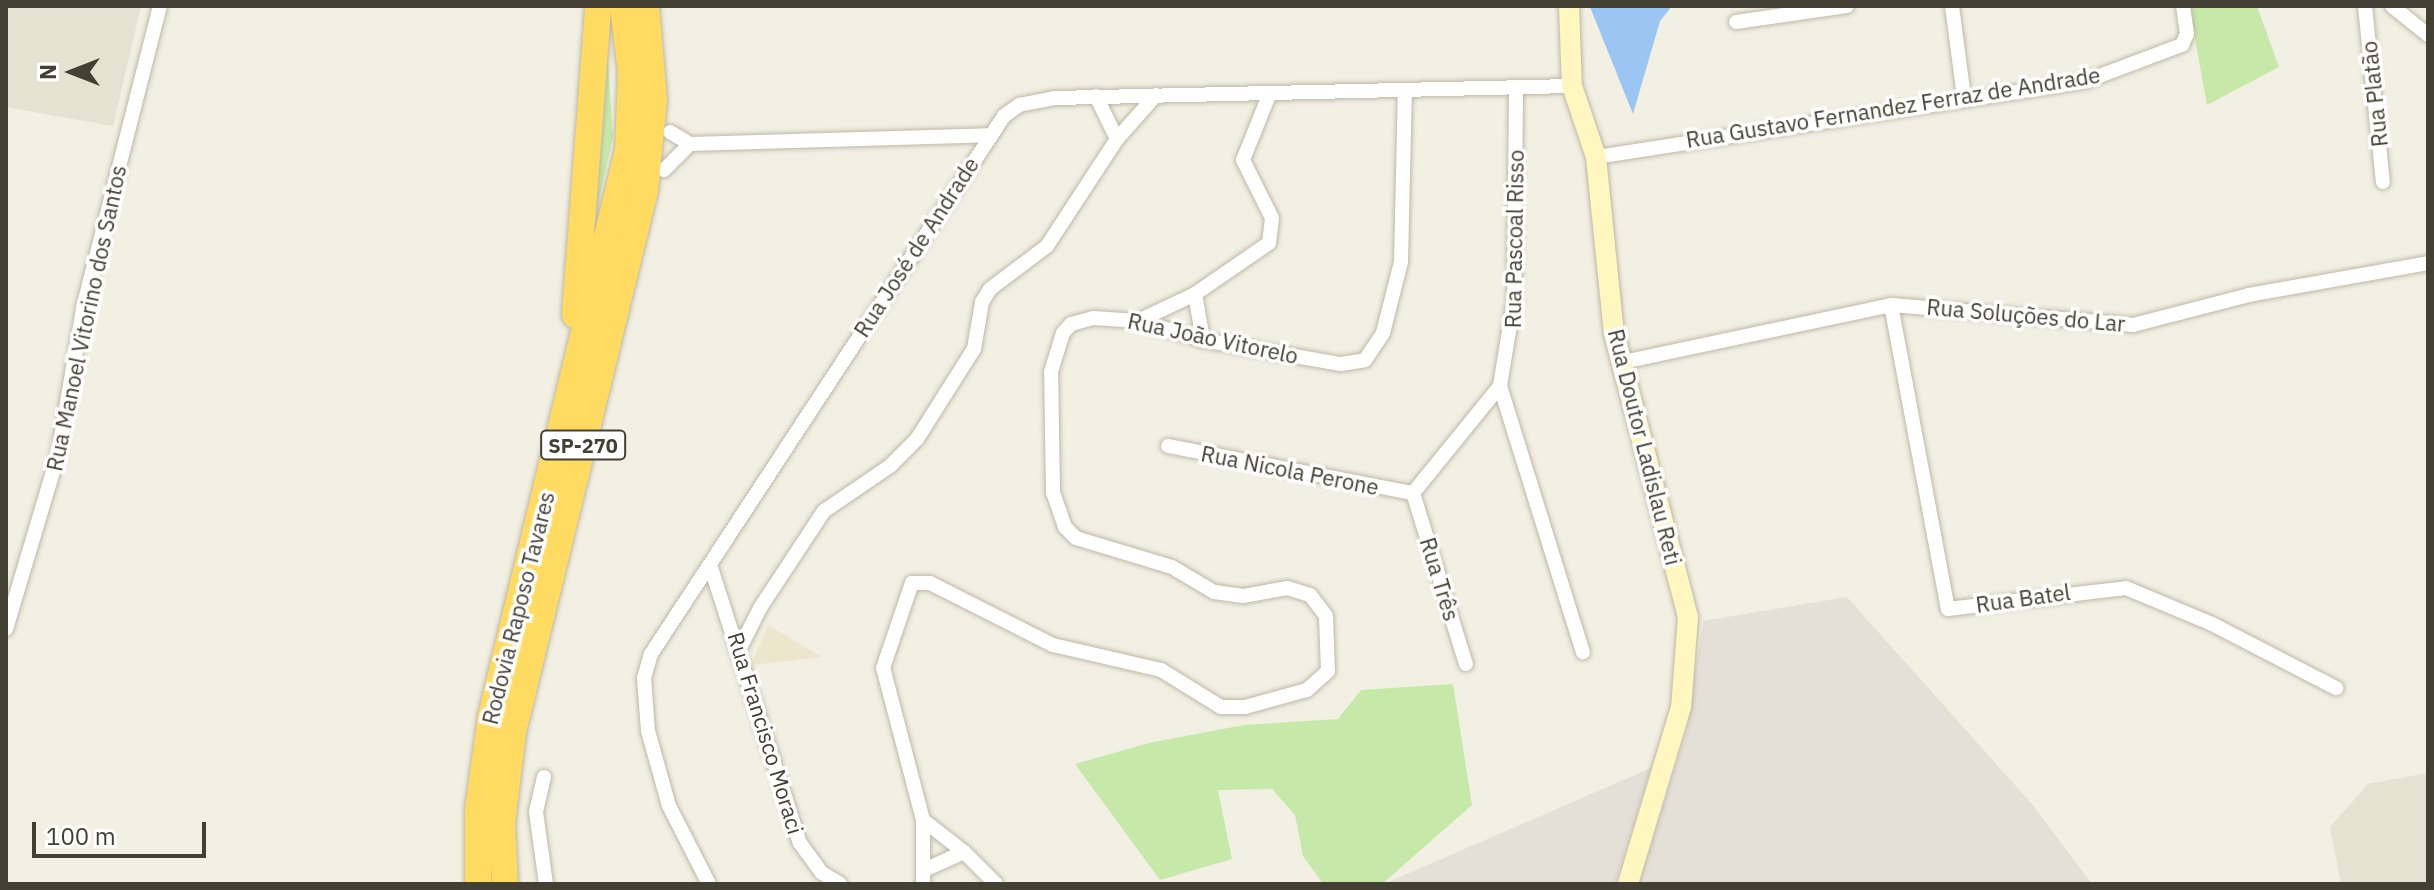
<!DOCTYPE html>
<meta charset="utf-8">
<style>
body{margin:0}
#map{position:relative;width:2434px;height:890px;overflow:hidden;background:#f2efe3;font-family:"IBM Plex Sans",sans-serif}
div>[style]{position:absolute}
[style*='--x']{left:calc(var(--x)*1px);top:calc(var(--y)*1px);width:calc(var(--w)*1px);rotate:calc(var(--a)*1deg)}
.residential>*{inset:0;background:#e6e2d1}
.industrial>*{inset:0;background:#e4e0d8}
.education>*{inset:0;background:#ece6cc}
.green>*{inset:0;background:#c6e9a9}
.water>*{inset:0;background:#9bc6f3}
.roads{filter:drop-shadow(0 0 2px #beb8a5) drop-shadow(0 0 2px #beb8a5)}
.street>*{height:14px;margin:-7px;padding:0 7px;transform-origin:7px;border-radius:7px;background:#fff}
.secondary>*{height:20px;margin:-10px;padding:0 10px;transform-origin:10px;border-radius:10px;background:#fff6c0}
.highway>*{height:26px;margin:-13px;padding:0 13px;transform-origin:13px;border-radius:13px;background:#ffdb61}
span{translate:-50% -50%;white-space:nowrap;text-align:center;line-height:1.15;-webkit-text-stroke:7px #fff;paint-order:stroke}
.shield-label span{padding:2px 6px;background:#fff;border:2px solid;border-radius:6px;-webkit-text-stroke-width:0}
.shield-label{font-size:20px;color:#443f33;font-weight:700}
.street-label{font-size:22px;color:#443f33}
.frame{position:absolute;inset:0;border:8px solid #443f33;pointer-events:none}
.north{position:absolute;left:32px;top:32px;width:80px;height:80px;-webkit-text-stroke:6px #fff;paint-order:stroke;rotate:270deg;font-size:22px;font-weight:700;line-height:32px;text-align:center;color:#443f33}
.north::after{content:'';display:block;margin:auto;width:28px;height:36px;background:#443f33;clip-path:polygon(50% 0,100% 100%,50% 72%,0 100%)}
.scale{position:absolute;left:32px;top:822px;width:174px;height:36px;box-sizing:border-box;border:4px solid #443f33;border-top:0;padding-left:10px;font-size:24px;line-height:28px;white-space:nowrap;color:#443f33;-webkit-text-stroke:6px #fff;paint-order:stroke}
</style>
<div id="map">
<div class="residential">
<i style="clip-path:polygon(6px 6px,141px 6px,113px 126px,6px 107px)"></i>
<i style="clip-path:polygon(2428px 773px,2428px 884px,2341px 884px,2330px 827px,2368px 784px)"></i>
</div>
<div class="industrial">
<i style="clip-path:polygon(1847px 597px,2032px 804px,2092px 884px,1639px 884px,1687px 730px,1703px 621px)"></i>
<i style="clip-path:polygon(1651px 768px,1615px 884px,1384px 884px)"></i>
</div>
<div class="education">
<i style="clip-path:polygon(768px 625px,822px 657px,751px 665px)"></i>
</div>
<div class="green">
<i style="clip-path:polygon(2189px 6px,2257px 6px,2279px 67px,2207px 105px)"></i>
<i style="clip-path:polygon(606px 33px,613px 137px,584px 269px)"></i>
<i style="clip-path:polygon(1453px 684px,1472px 805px,1382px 884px,1323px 884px,1303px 856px,1295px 815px,1272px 789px,1218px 790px,1232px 859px,1160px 880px,1075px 764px,1149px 743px,1244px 725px,1338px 719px,1361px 690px)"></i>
</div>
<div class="water">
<i style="clip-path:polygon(1672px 6px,1660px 21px,1633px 114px,1590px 7px)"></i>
</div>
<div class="roads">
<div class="street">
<i style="--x:1952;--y:6;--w:92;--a:82.5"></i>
<i style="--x:2365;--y:6;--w:177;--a:84.2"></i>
<i style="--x:2392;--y:6;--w:46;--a:38.9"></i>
<i style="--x:1736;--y:22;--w:112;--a:-8.2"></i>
<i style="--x:1516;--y:90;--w:211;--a:90.5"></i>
<i style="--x:1514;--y:301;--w:86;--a:99.4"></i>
<i style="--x:1500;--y:386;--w:279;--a:72.7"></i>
<i style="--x:1096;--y:96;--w:48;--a:64"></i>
<i style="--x:1117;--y:139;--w:59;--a:-48.4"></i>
<i style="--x:670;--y:132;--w:23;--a:31"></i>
<i style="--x:690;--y:144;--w:299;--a:-1.7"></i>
<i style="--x:1596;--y:157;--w:496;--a:-8.8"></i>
<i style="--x:2086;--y:81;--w:103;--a:-20.6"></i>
<i style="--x:2182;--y:45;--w:12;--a:-66"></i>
<i style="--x:2187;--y:34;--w:28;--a:-98"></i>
<i style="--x:664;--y:170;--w:37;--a:-45"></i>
<i style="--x:1195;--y:294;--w:90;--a:-34.6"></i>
<i style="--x:1269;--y:243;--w:25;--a:-83"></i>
<i style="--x:1272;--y:218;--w:65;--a:-116.6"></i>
<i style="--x:1243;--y:160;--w:72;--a:-68.1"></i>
<i style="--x:1891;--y:305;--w:309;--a:79.4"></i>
<i style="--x:1948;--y:609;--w:179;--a:-6.7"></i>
<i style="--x:2126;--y:588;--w:93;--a:22.7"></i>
<i style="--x:2212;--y:624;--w:140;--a:27.3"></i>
<i style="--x:1138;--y:321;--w:63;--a:-25.3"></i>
<i style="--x:1195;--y:294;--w:47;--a:80.1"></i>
<i style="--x:1623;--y:362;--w:274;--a:-12"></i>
<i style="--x:1891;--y:305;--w:243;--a:4.7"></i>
<i style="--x:2133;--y:325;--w:120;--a:-14.5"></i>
<i style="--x:2249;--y:295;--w:182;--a:-10.1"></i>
<i style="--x:1168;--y:446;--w:249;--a:10.9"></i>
<i style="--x:1413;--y:493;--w:179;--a:72.8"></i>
<i style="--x:1413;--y:493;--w:138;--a:-50.9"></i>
<i style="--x:711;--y:568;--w:289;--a:72.1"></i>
<i style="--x:800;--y:843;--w:37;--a:54"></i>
<i style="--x:822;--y:873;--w:21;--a:31"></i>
<i style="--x:6;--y:629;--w:182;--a:-73.4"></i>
<i style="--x:58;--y:455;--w:149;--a:-80.3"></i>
<i style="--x:83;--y:308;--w:312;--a:-75.7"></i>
<i style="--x:740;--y:648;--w:45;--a:-63.4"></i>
<i style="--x:760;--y:608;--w:116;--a:-56.6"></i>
<i style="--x:824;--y:511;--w:80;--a:-34.3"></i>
<i style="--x:890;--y:466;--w:38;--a:-45"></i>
<i style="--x:917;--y:439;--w:107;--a:-57.7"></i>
<i style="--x:974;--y:349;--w:48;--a:-80.3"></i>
<i style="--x:982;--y:302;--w:15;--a:-58"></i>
<i style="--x:990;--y:289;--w:71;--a:-37"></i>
<i style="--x:1047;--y:246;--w:128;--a:-56.8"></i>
<i style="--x:544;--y:777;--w:36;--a:103"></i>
<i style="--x:536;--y:812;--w:73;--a:82.1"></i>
<i style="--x:923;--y:820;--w:52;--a:38"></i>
<i style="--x:964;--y:852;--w:44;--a:155.8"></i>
<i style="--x:964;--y:852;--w:45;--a:45"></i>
<i style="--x:709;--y:884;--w:88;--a:-117.1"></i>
<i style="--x:669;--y:806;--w:78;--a:-105.6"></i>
<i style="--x:648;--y:731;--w:53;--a:-94.3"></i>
<i style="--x:644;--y:678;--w:25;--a:-74"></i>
<i style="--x:651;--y:654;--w:643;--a:-56.73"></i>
<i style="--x:1004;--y:116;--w:19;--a:-36"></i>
<i style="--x:1019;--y:105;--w:37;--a:-11"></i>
<i style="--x:1055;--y:98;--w:517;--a:-1.33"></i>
<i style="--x:923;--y:884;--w:64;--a:-90"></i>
<i style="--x:923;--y:820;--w:157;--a:-104.7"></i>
<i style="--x:883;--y:668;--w:90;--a:-71.2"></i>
<i style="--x:912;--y:583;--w:18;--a:0"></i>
<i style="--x:930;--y:583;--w:138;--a:26.8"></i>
<i style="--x:1053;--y:645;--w:111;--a:13"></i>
<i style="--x:1161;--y:670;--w:70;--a:31.7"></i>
<i style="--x:1221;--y:707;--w:24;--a:0"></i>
<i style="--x:1245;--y:707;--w:64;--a:-15.3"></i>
<i style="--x:1307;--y:690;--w:28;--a:-42"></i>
<i style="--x:1328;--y:671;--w:55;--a:-92.1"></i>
<i style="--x:1326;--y:616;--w:26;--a:-127"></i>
<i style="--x:1310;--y:595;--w:24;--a:-163"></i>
<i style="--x:1287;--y:588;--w:45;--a:169.7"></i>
<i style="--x:1243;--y:596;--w:29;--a:-172"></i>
<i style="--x:1214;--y:592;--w:49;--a:-149.2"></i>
<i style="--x:1172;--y:567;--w:100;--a:-163.2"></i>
<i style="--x:1076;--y:538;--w:16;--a:-135"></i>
<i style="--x:1065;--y:527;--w:36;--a:-109"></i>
<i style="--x:1053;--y:493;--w:121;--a:-90.9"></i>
<i style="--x:1051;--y:372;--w:41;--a:-72.9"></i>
<i style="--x:1063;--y:333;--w:12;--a:-48"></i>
<i style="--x:1071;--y:324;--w:23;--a:-15"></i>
<i style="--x:1093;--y:318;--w:45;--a:3.8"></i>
<i style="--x:1138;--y:321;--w:68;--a:16.3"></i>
<i style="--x:1203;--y:340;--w:140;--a:9.9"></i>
<i style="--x:1341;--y:364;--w:24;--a:-9"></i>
<i style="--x:1365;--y:360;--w:32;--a:-56"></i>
<i style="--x:1383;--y:333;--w:73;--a:-75.8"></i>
<i style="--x:1401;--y:262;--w:171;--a:-88.7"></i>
</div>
<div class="secondary">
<i style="--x:1569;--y:6;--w:80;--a:87.9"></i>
<i style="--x:1572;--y:86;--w:75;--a:71.3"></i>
<i style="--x:1596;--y:157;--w:177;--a:84.2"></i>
<i style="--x:1614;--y:333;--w:293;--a:75.4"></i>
<i style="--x:1688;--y:617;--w:90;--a:94.4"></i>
<i style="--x:1681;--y:707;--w:185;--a:106.7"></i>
</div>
<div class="highway">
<i style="--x:575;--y:315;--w:310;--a:-85.7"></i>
<i style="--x:478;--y:884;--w:74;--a:-90"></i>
<i style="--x:478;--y:810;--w:95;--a:-82.1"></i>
<i style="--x:491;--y:716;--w:582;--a:-76.39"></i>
<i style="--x:628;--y:150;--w:78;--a:-87.8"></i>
<i style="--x:631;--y:72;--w:66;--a:-96.9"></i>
<i style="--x:505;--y:884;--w:61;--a:-92.8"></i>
<i style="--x:502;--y:823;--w:92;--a:-83.1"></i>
<i style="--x:513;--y:732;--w:558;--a:-76.31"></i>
<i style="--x:645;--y:190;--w:90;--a:-84.3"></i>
<i style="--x:654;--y:100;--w:94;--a:-94.9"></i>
</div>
</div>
<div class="shield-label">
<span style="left:583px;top:445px">SP-270</span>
</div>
<div class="street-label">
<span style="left:2374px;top:94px;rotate:-96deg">Rua Platão</span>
<span style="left:1893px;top:107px;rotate:-9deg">Rua Gustavo Fernandez Ferraz de Andrade</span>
<span style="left:1514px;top:239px;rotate:-89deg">Rua Pascoal Risso</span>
<span style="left:916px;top:247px;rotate:-57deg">Rua José de Andrade</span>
<span style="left:2026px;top:315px;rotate:5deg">Rua Soluções do Lar</span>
<span style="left:86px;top:318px;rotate:-78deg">Rua Manoel Vitorino dos Santos</span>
<span style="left:1213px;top:338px;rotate:12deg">Rua João Vitorelo</span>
<span style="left:1645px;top:447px;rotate:76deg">Rua Doutor Ladislau Reti</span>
<span style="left:1290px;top:470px;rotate:11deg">Rua Nicola Perone</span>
<span style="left:1440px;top:579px;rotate:73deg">Rua Três</span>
<span style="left:2023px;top:598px;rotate:-8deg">Rua Batel</span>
<span style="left:518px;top:608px;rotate:-76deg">Rodovia Raposo Tavares</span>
<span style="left:766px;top:733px;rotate:73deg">Rua Francisco Moraci</span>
</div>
<div class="frame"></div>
<div class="north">N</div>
<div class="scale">100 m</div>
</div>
